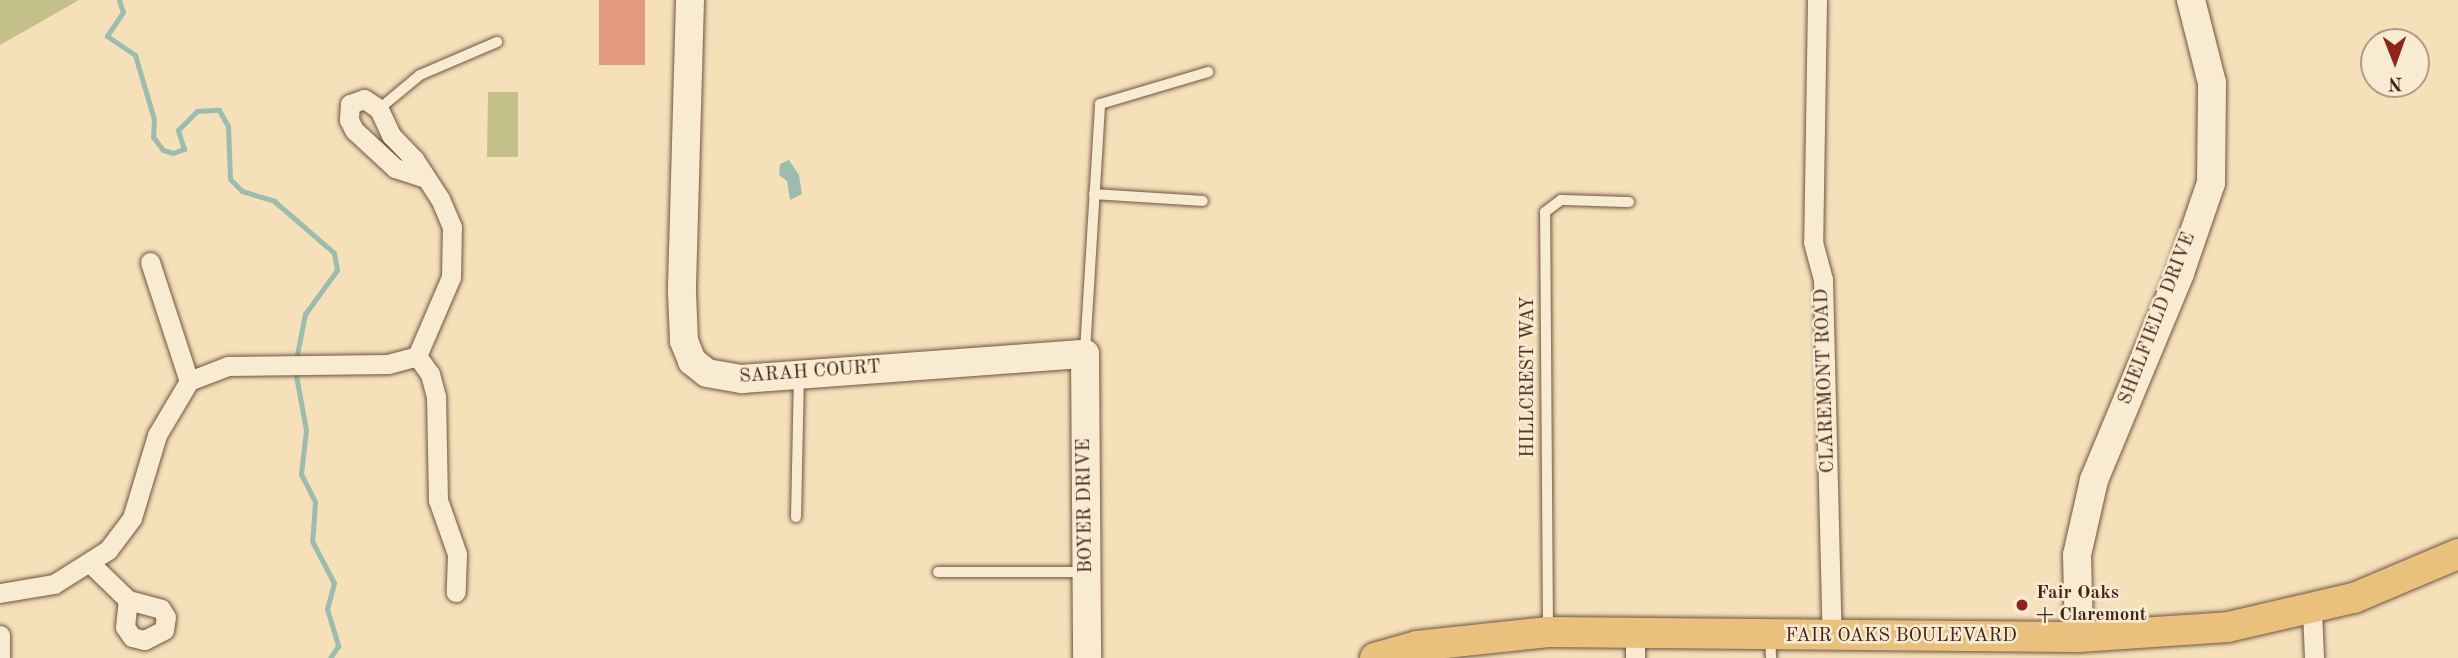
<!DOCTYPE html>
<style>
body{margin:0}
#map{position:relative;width:2458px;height:658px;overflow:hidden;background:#f5e0ba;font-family:"Old Standard TT",serif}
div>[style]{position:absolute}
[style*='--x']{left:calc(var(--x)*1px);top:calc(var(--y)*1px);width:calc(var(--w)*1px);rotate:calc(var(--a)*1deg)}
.green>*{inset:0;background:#c4c08a}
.water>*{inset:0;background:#9cbdad}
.stream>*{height:5px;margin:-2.5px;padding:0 2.5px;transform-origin:2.5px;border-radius:2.5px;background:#9cbdad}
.building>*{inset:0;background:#e2997e}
.roads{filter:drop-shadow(0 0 2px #705441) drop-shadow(0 0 2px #705441)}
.lane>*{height:10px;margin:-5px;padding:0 5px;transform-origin:5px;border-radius:5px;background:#f8ebd2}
.street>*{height:19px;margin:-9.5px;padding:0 9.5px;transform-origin:9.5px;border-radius:9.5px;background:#f8ebd2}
.secondary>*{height:28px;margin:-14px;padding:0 14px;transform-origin:14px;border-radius:14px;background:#f8ebd2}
.primary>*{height:30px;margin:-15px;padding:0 15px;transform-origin:15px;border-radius:15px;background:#eac07d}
.dots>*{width:19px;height:19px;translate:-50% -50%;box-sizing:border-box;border:4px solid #f8ebd2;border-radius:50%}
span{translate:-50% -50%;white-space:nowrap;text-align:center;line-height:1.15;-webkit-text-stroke:5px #f8ebd2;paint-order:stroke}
.street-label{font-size:19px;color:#432519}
.poi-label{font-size:19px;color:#432519;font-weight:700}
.left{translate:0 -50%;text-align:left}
.north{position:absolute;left:2360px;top:28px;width:70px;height:70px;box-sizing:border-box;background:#f8ebd2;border:2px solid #b09c88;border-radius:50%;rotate:179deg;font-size:19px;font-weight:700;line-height:28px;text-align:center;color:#432519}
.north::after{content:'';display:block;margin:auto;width:24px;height:32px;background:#8f2418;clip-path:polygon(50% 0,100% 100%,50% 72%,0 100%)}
</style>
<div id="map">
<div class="green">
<i style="clip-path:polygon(0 0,79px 0,0 45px)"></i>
<i style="clip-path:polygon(488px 92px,518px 92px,518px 157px,487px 157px)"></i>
</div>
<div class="water">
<i style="clip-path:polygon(789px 160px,799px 175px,802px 194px,790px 200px,787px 181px,779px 175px,780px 164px)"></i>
</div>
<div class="stream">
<i style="--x:119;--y:0;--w:13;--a:72"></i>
<i style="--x:123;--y:12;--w:29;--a:124"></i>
<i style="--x:107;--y:36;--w:34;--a:34"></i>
<i style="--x:135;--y:55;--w:67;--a:73.5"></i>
<i style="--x:154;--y:119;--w:18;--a:93"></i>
<i style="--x:153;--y:137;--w:16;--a:52"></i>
<i style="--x:163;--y:150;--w:10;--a:17"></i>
<i style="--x:173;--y:153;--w:12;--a:-20"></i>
<i style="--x:184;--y:149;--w:20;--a:-108"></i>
<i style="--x:178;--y:130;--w:27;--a:-45"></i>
<i style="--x:197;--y:111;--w:22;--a:-3"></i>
<i style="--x:219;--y:110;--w:18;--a:61"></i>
<i style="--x:228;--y:126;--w:53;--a:87.8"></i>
<i style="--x:230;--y:179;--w:17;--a:45"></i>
<i style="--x:242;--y:191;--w:34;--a:17"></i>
<i style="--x:274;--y:201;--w:79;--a:40.9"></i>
<i style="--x:334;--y:253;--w:17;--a:80"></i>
<i style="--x:337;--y:270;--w:54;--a:126"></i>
<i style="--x:305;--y:314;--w:47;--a:101.1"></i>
<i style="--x:295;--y:370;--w:61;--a:79.6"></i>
<i style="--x:306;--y:430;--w:44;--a:96.5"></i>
<i style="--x:301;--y:474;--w:31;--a:63"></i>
<i style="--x:315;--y:502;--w:39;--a:94"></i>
<i style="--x:312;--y:541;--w:47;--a:62.4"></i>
<i style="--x:334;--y:583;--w:27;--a:105"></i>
<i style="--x:327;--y:609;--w:39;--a:73"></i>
<i style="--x:338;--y:646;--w:14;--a:124"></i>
</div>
<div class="building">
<i style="clip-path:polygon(599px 0,645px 0,645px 65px,599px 65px)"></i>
</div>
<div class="roads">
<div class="lane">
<i style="--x:379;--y:109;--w:53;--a:-39.7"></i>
<i style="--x:420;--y:75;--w:84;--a:-23.2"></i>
<i style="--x:1094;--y:194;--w:109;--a:3.7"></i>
<i style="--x:1085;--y:351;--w:247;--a:-86.5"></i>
<i style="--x:1100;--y:104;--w:113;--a:-16.5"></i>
<i style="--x:796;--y:517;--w:138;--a:-88.8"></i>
<i style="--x:938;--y:572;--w:147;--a:0"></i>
<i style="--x:1548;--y:629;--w:417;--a:-90.4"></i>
<i style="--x:1545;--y:212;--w:20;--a:-37"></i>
<i style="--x:1561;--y:200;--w:68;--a:1.7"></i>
<i style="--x:1770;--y:637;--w:21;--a:87"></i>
</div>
<div class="street">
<i style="--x:1817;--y:0;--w:242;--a:90.9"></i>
<i style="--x:1813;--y:242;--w:39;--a:75"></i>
<i style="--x:1823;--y:280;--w:356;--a:88.6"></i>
<i style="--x:150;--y:262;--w:125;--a:71.9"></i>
<i style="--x:417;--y:356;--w:86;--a:-66.7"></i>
<i style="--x:451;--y:277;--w:50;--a:-88.9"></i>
<i style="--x:452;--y:227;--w:30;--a:-113"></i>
<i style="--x:440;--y:199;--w:48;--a:-123"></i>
<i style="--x:414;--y:159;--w:33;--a:-134"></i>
<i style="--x:391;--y:135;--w:29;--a:-115"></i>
<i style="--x:379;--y:109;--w:18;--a:-146"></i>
<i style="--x:364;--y:99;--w:15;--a:160"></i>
<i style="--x:350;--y:104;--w:16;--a:94"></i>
<i style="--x:349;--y:120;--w:11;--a:63"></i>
<i style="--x:354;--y:130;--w:56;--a:42.8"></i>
<i style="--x:395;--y:168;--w:28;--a:18"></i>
<i style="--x:417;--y:356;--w:22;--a:54"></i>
<i style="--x:430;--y:374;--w:23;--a:75"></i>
<i style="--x:436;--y:396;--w:104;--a:88.9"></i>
<i style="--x:438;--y:500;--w:57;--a:70.6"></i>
<i style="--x:457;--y:554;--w:38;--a:92"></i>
<i style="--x:91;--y:564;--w:52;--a:44.2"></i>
<i style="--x:128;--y:600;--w:34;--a:15"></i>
<i style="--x:161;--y:609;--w:9;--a:58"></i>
<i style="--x:166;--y:617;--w:13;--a:99"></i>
<i style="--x:164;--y:630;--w:22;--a:153"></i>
<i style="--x:144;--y:640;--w:12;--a:-166"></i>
<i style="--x:132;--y:637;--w:12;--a:-125"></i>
<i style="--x:125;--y:627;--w:27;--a:-84"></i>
<i style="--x:0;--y:593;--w:55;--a:-9.5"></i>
<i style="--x:54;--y:584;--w:64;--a:-32.2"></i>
<i style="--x:108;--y:550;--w:40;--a:-53"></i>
<i style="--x:132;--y:518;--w:87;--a:-73.2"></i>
<i style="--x:157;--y:435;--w:63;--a:-59.3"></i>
<i style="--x:189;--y:381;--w:42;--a:-21"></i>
<i style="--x:228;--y:366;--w:160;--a:-0.7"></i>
<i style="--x:388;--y:364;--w:30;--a:-15"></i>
<i style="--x:2312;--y:610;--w:48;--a:87.6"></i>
<i style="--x:1635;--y:631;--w:27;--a:90"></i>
<i style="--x:0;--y:635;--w:23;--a:90"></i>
</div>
<div class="secondary">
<i style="--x:690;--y:0;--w:292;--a:91.6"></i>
<i style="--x:682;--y:292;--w:49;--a:87.7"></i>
<i style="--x:684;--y:341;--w:22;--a:68"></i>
<i style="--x:692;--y:361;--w:19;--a:39"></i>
<i style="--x:707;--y:373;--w:36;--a:10"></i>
<i style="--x:742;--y:379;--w:344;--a:-4.2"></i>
<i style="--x:1085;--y:354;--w:304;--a:89.6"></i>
<i style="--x:2079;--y:637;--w:82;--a:-91.4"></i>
<i style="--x:2077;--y:555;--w:77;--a:-77.2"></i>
<i style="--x:2094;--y:480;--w:224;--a:-67.4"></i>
<i style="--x:2180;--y:273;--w:95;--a:-71"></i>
<i style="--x:2211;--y:183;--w:100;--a:-89.4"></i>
<i style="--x:2212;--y:83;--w:86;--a:-104.2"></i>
</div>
<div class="primary">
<i style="--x:1375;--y:658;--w:44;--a:-15.9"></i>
<i style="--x:1417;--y:646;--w:132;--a:-6.1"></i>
<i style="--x:1548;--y:632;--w:531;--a:0.54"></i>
<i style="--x:2079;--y:637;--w:149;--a:-3.8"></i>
<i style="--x:2228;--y:627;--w:129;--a:-13"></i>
<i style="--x:2354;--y:598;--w:113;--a:-22.9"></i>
</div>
</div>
<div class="dots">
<i style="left:2022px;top:605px;background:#8f2418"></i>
</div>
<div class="street-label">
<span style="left:2158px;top:319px;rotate:-69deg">SHELFIELD DRIVE</span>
<span style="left:810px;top:373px;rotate:-4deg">SARAH COURT</span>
<span style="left:1529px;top:377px;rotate:-90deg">HILLCREST WAY</span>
<span style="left:1826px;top:381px;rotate:-92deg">CLAREMONT ROAD</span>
<span style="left:1086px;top:506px;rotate:-91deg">BOYER DRIVE</span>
<span style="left:1901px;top:637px">FAIR OAKS BOULEVARD</span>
</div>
<div class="poi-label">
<span class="left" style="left:2036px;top:605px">Fair Oaks<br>+ Claremont</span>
</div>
<div class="north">N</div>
</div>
